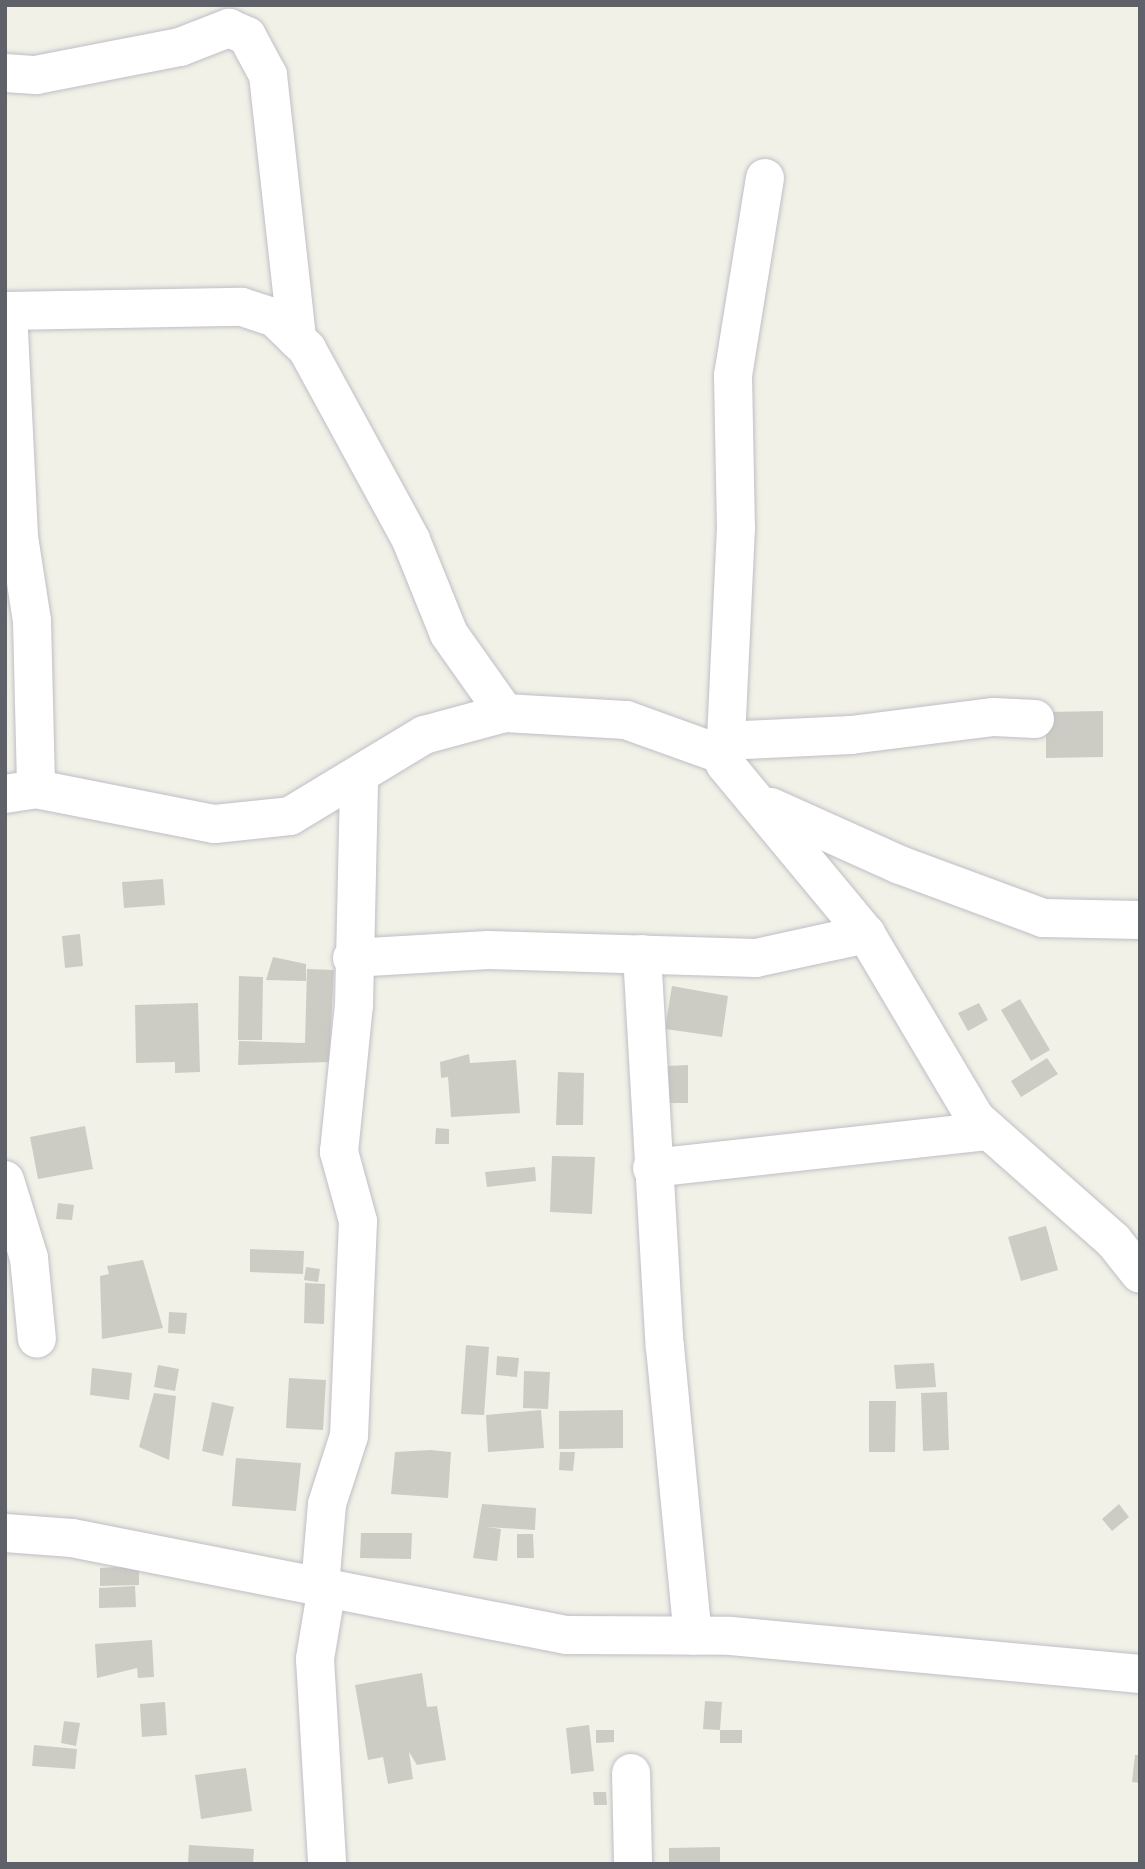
<!DOCTYPE html>
<style>
body{margin:0}
#map{position:relative;width:1145px;height:1869px;overflow:hidden;background:#f2f1e7;font-family:Raleway,sans-serif}
div>[style]{position:absolute}
[style*='--x']{left:calc(var(--x)*1px);top:calc(var(--y)*1px);width:calc(var(--w)*1px);rotate:calc(var(--a)*1deg)}
.building>*{inset:0;background:#cdccc4}
.roads{filter:drop-shadow(0 0 2px #bebfc6) drop-shadow(0 0 2px #bebfc6)}
.minor>*{height:38px;margin:-19px;padding:0 19px;transform-origin:19px;border-radius:19px;background:#fff}
span{translate:-50% -50%;white-space:nowrap;text-align:center;line-height:1.15;-webkit-text-stroke:5px #fff;paint-order:stroke}
.frame{position:absolute;inset:0;border:7px solid #5e6169;pointer-events:none}
</style>
<div id="map">
<div class="building">
<i style="clip-path:polygon(1103px 711px,1103px 757px,1046px 758px,1046px 712px)"></i>
<i style="clip-path:polygon(163px 879px,165px 905px,124px 908px,122px 882px)"></i>
<i style="clip-path:polygon(80px 934px,83px 966px,65px 968px,62px 936px)"></i>
<i style="clip-path:polygon(273px 957px,306px 964px,306px 981px,266px 980px)"></i>
<i style="clip-path:polygon(307px 969px,334px 970px,329px 1062px,238px 1065px,239px 1041px,305px 1043px)"></i>
<i style="clip-path:polygon(239px 976px,263px 977px,262px 1040px,238px 1040px)"></i>
<i style="clip-path:polygon(672px 986px,728px 996px,722px 1037px,665px 1029px)"></i>
<i style="clip-path:polygon(1020px 999px,1050px 1050px,1031px 1061px,1001px 1010px)"></i>
<i style="clip-path:polygon(198px 1003px,200px 1072px,175px 1073px,175px 1062px,136px 1063px,135px 1005px)"></i>
<i style="clip-path:polygon(979px 1003px,988px 1020px,968px 1031px,958px 1013px)"></i>
<i style="clip-path:polygon(469px 1054px,470px 1063px,516px 1060px,520px 1113px,451px 1117px,448px 1077px,441px 1078px,440px 1062px)"></i>
<i style="clip-path:polygon(1047px 1058px,1058px 1074px,1021px 1097px,1011px 1081px)"></i>
<i style="clip-path:polygon(688px 1065px,688px 1103px,668px 1103px,667px 1066px)"></i>
<i style="clip-path:polygon(558px 1072px,584px 1073px,583px 1125px,556px 1125px)"></i>
<i style="clip-path:polygon(85px 1126px,93px 1169px,38px 1179px,30px 1137px)"></i>
<i style="clip-path:polygon(436px 1128px,449px 1129px,449px 1144px,435px 1144px)"></i>
<i style="clip-path:polygon(552px 1156px,595px 1157px,592px 1214px,550px 1212px)"></i>
<i style="clip-path:polygon(535px 1167px,536px 1181px,487px 1187px,485px 1172px)"></i>
<i style="clip-path:polygon(58px 1203px,74px 1205px,72px 1220px,56px 1219px)"></i>
<i style="clip-path:polygon(1046px 1226px,1058px 1270px,1021px 1281px,1008px 1237px)"></i>
<i style="clip-path:polygon(250px 1249px,304px 1251px,303px 1274px,250px 1272px)"></i>
<i style="clip-path:polygon(143px 1260px,163px 1328px,102px 1339px,100px 1276px,109px 1274px,107px 1266px)"></i>
<i style="clip-path:polygon(306px 1267px,320px 1269px,318px 1282px,304px 1280px)"></i>
<i style="clip-path:polygon(305px 1283px,325px 1284px,324px 1324px,304px 1323px)"></i>
<i style="clip-path:polygon(169px 1312px,187px 1313px,185px 1334px,168px 1333px)"></i>
<i style="clip-path:polygon(466px 1345px,489px 1347px,484px 1415px,461px 1414px)"></i>
<i style="clip-path:polygon(497px 1356px,519px 1358px,517px 1377px,496px 1375px)"></i>
<i style="clip-path:polygon(934px 1363px,936px 1387px,896px 1389px,894px 1365px)"></i>
<i style="clip-path:polygon(158px 1365px,179px 1369px,175px 1391px,154px 1387px)"></i>
<i style="clip-path:polygon(92px 1368px,132px 1373px,129px 1400px,90px 1395px)"></i>
<i style="clip-path:polygon(524px 1371px,550px 1372px,548px 1409px,523px 1408px)"></i>
<i style="clip-path:polygon(289px 1378px,326px 1380px,323px 1430px,286px 1428px)"></i>
<i style="clip-path:polygon(947px 1392px,949px 1450px,923px 1451px,921px 1393px)"></i>
<i style="clip-path:polygon(154px 1393px,176px 1396px,169px 1460px,139px 1447px)"></i>
<i style="clip-path:polygon(869px 1401px,896px 1401px,895px 1452px,869px 1452px)"></i>
<i style="clip-path:polygon(212px 1402px,234px 1407px,223px 1456px,202px 1451px)"></i>
<i style="clip-path:polygon(541px 1410px,544px 1448px,488px 1452px,486px 1415px)"></i>
<i style="clip-path:polygon(623px 1410px,623px 1448px,559px 1449px,559px 1411px)"></i>
<i style="clip-path:polygon(430px 1450px,451px 1452px,448px 1498px,391px 1494px,395px 1452px)"></i>
<i style="clip-path:polygon(560px 1452px,575px 1452px,573px 1471px,559px 1470px)"></i>
<i style="clip-path:polygon(236px 1458px,301px 1463px,296px 1511px,232px 1506px)"></i>
<i style="clip-path:polygon(482px 1504px,536px 1508px,535px 1530px,487px 1527px,501px 1529px,497px 1561px,473px 1558px)"></i>
<i style="clip-path:polygon(1119px 1504px,1129px 1517px,1112px 1531px,1102px 1519px)"></i>
<i style="clip-path:polygon(361px 1533px,412px 1533px,411px 1559px,360px 1558px)"></i>
<i style="clip-path:polygon(517px 1534px,533px 1534px,534px 1558px,517px 1558px)"></i>
<i style="clip-path:polygon(139px 1566px,139px 1585px,100px 1586px,100px 1568px)"></i>
<i style="clip-path:polygon(135px 1586px,136px 1607px,99px 1608px,99px 1588px)"></i>
<i style="clip-path:polygon(152px 1640px,154px 1677px,138px 1678px,137px 1668px,97px 1678px,95px 1644px)"></i>
<i style="clip-path:polygon(422px 1673px,427px 1707px,437px 1706px,446px 1760px,417px 1765px,409px 1752px,413px 1779px,388px 1784px,383px 1757px,368px 1760px,355px 1685px)"></i>
<i style="clip-path:polygon(705px 1701px,722px 1702px,720px 1730px,703px 1729px)"></i>
<i style="clip-path:polygon(165px 1702px,167px 1735px,142px 1737px,140px 1704px)"></i>
<i style="clip-path:polygon(64px 1721px,80px 1723px,76px 1746px,61px 1743px)"></i>
<i style="clip-path:polygon(589px 1725px,594px 1771px,571px 1774px,566px 1728px)"></i>
<i style="clip-path:polygon(596px 1730px,614px 1730px,614px 1742px,596px 1743px)"></i>
<i style="clip-path:polygon(720px 1730px,742px 1730px,742px 1743px,720px 1743px)"></i>
<i style="clip-path:polygon(34px 1745px,77px 1749px,75px 1769px,32px 1766px)"></i>
<i style="clip-path:polygon(1135px 1755px,1140px 1755px,1140px 1783px,1132px 1782px)"></i>
<i style="clip-path:polygon(246px 1768px,252px 1811px,201px 1819px,195px 1775px)"></i>
<i style="clip-path:polygon(593px 1792px,606px 1792px,607px 1805px,594px 1805px)"></i>
<i style="clip-path:polygon(189px 1845px,254px 1849px,253px 1864px,188px 1864px)"></i>
<i style="clip-path:polygon(720px 1847px,720px 1864px,669px 1864px,669px 1848px)"></i>
</div>
<div class="roads">
<div class="minor">
<i style="--x:5;--y:73;--w:31;--a:4"></i>
<i style="--x:36;--y:75;--w:147;--a:-11"></i>
<i style="--x:180;--y:47;--w:53;--a:-21.2"></i>
<i style="--x:229;--y:28;--w:20;--a:24"></i>
<i style="--x:247;--y:36;--w:44;--a:61.7"></i>
<i style="--x:268;--y:75;--w:266;--a:83.7"></i>
<i style="--x:765;--y:178;--w:200;--a:99.2"></i>
<i style="--x:733;--y:375;--w:152;--a:88.9"></i>
<i style="--x:736;--y:527;--w:237;--a:92.7"></i>
<i style="--x:725;--y:764;--w:221;--a:50.3"></i>
<i style="--x:866;--y:934;--w:215;--a:59.3"></i>
<i style="--x:976;--y:1119;--w:183;--a:41.5"></i>
<i style="--x:1113;--y:1240;--w:43;--a:51.5"></i>
<i style="--x:5;--y:311;--w:237;--a:-1"></i>
<i style="--x:242;--y:307;--w:35;--a:18"></i>
<i style="--x:275;--y:318;--w:45;--a:44.1"></i>
<i style="--x:307;--y:349;--w:217;--a:61.4"></i>
<i style="--x:411;--y:540;--w:101;--a:68"></i>
<i style="--x:449;--y:634;--w:97;--a:54.7"></i>
<i style="--x:8;--y:311;--w:226;--a:87.2"></i>
<i style="--x:19;--y:537;--w:85;--a:81.2"></i>
<i style="--x:32;--y:621;--w:168;--a:88.6"></i>
<i style="--x:723;--y:741;--w:128;--a:-2.7"></i>
<i style="--x:851;--y:735;--w:144;--a:-7.2"></i>
<i style="--x:994;--y:717;--w:41;--a:2.8"></i>
<i style="--x:5;--y:794;--w:31;--a:-9"></i>
<i style="--x:36;--y:789;--w:182;--a:11.1"></i>
<i style="--x:215;--y:824;--w:75;--a:-6.1"></i>
<i style="--x:290;--y:816;--w:157;--a:-31.2"></i>
<i style="--x:424;--y:735;--w:84;--a:-15.2"></i>
<i style="--x:505;--y:713;--w:121;--a:3.3"></i>
<i style="--x:626;--y:720;--w:103;--a:19.8"></i>
<i style="--x:771;--y:807;--w:141;--a:24.2"></i>
<i style="--x:900;--y:865;--w:153;--a:20.3"></i>
<i style="--x:1043;--y:918;--w:97;--a:1.2"></i>
<i style="--x:642;--y:954;--w:394;--a:86.7"></i>
<i style="--x:665;--y:1347;--w:290;--a:84.5"></i>
<i style="--x:352;--y:958;--w:136;--a:-3.4"></i>
<i style="--x:488;--y:950;--w:268;--a:1.7"></i>
<i style="--x:756;--y:958;--w:113;--a:-12.3"></i>
<i style="--x:652;--y:1168;--w:338;--a:-6.3"></i>
<i style="--x:5;--y:1180;--w:82;--a:72.9"></i>
<i style="--x:29;--y:1258;--w:81;--a:84.4"></i>
<i style="--x:5;--y:1533;--w:67;--a:4.3"></i>
<i style="--x:72;--y:1538;--w:503;--a:11.11"></i>
<i style="--x:566;--y:1635;--w:165;--a:0.3"></i>
<i style="--x:731;--y:1636;--w:411;--a:5.3"></i>
<i style="--x:320;--y:1586;--w:82;--a:-85.1"></i>
<i style="--x:327;--y:1504;--w:71;--a:-72.1"></i>
<i style="--x:349;--y:1436;--w:215;--a:-87.6"></i>
<i style="--x:358;--y:1221;--w:72;--a:-105.4"></i>
<i style="--x:339;--y:1152;--w:148;--a:-84.2"></i>
<i style="--x:354;--y:1005;--w:227;--a:-88.7"></i>
<i style="--x:327;--y:1587;--w:73;--a:99.5"></i>
<i style="--x:315;--y:1659;--w:205;--a:86.6"></i>
<i style="--x:631;--y:1773;--w:91;--a:88.7"></i>
</div>
</div>
<div class="frame"></div>
</div>
